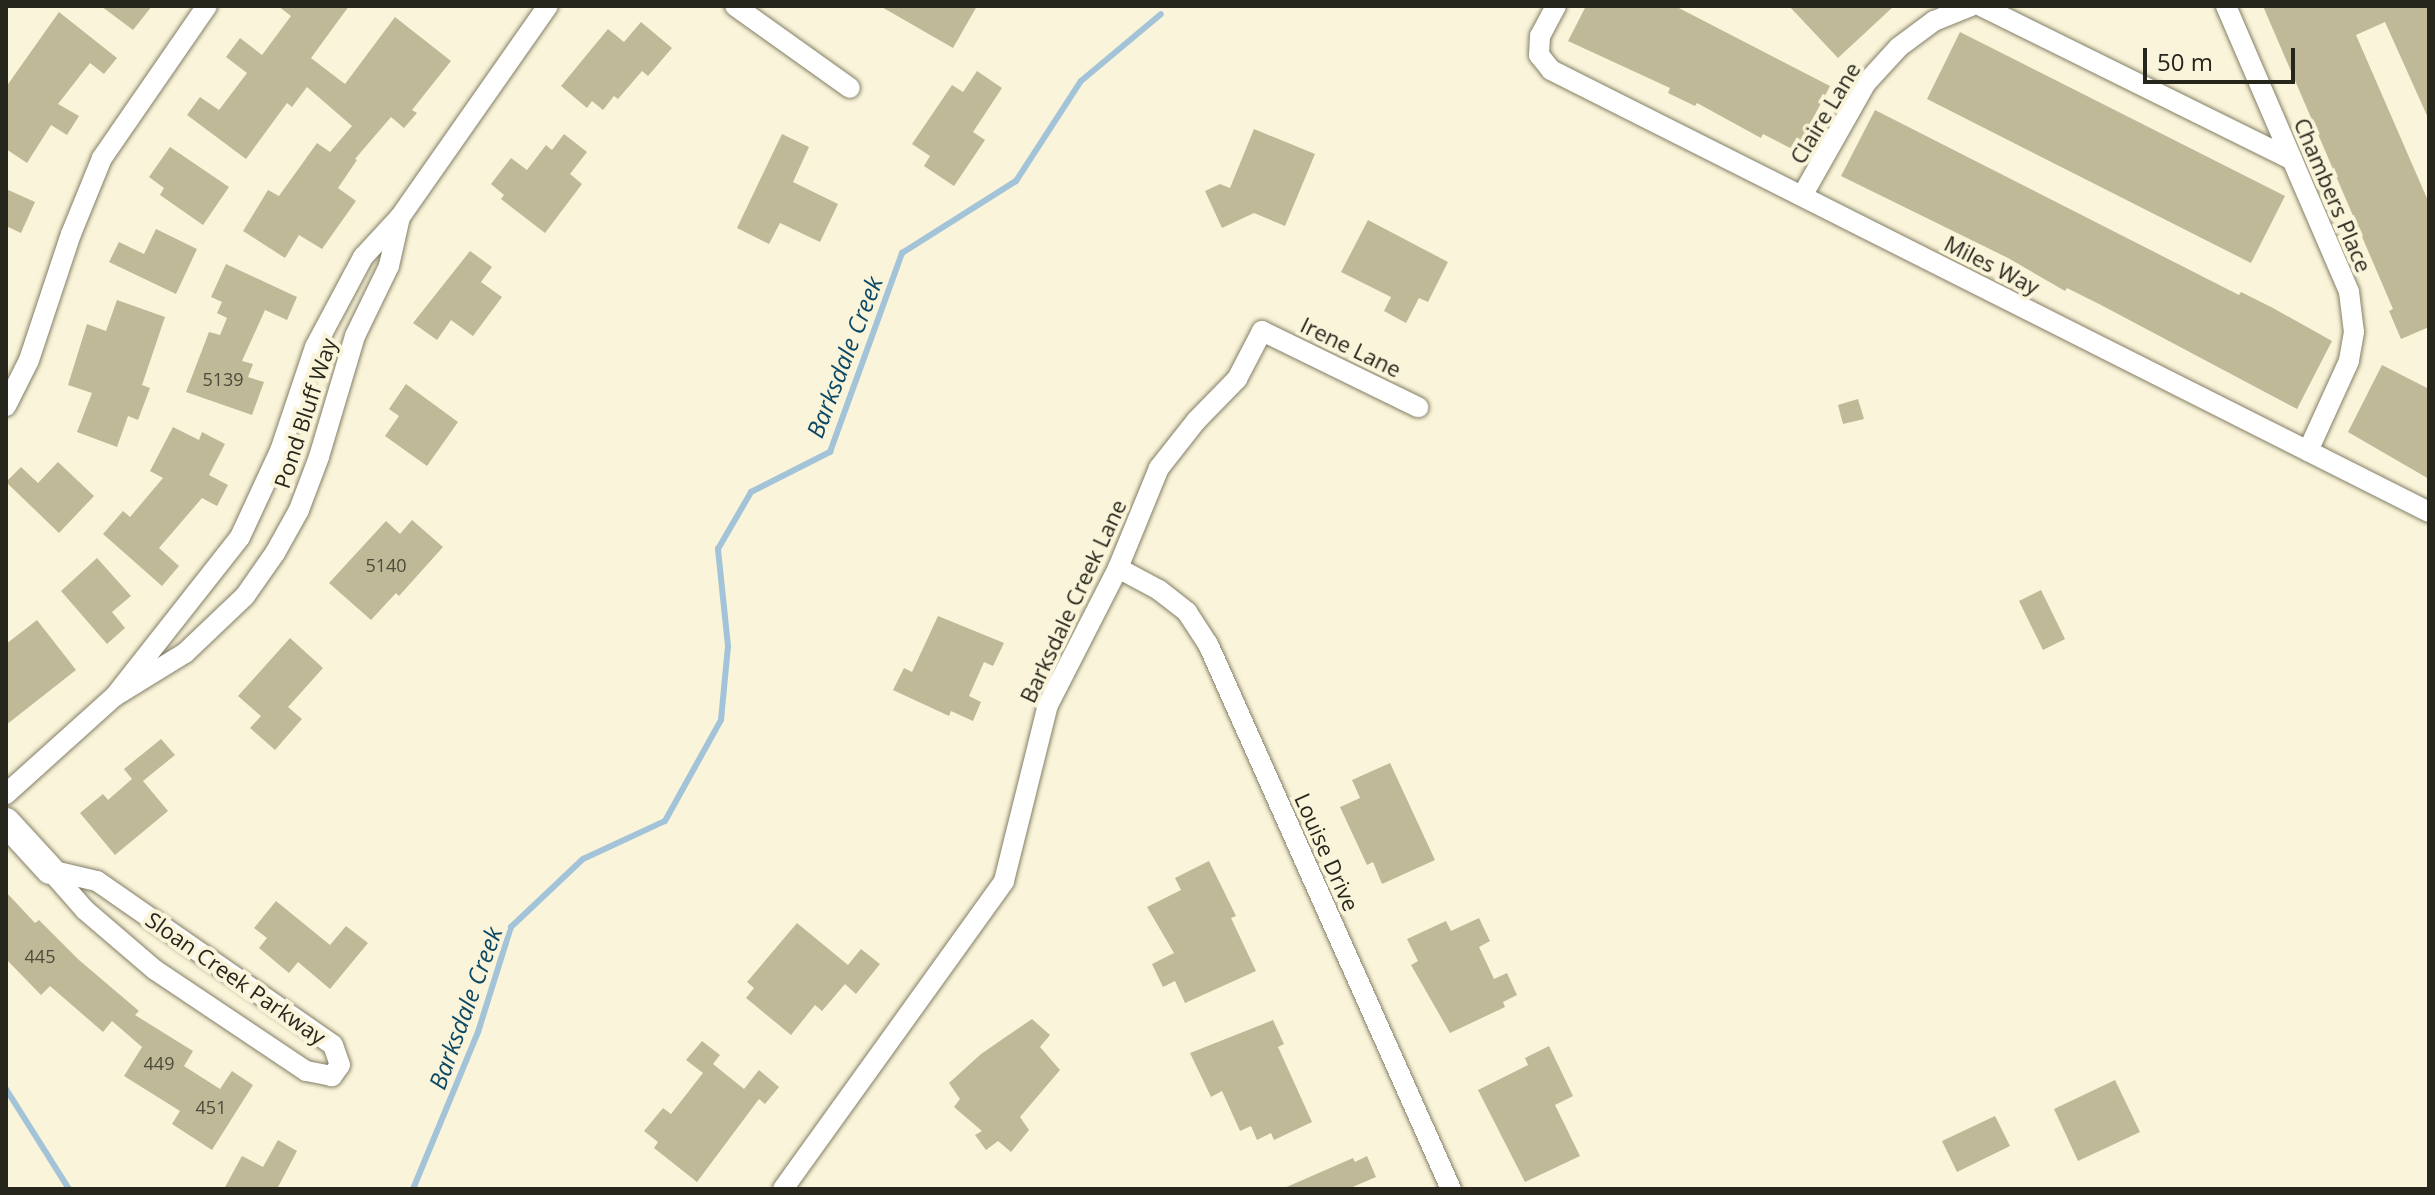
<!DOCTYPE html>
<style>
body{margin:0}
#map{position:relative;width:2435px;height:1195px;overflow:hidden;background:#faf5da;font-family:"Open Sans",sans-serif}
div>[style]{position:absolute}
[style*='--x']{left:calc(var(--x)*1px);top:calc(var(--y)*1px);width:calc(var(--w)*1px);rotate:calc(var(--a)*1deg)}
.stream>*{height:6px;margin:-3px;padding:0 3px;transform-origin:3px;border-radius:3px;background:#a3c3d8}
.building>*{inset:0;background:#bfb998}
.roads{filter:drop-shadow(0 0 2px #837e66) drop-shadow(0 0 2px #837e66)}
.street>*{height:20px;margin:-10px;padding:0 10px;transform-origin:10px;border-radius:10px;background:#fff}
.secondary>*{height:28px;margin:-14px;padding:0 14px;transform-origin:14px;border-radius:14px;background:#fff}
span{translate:-50% -50%;white-space:nowrap;text-align:center;line-height:1.15;-webkit-text-stroke:8px #faf5da;paint-order:stroke}
.number-label{font-size:18px;color:#4d4b3b}
.number-label span{-webkit-text-stroke-width:0}
.street-label{font-size:22px;color:#27261c}
.water-label{font-size:24px;color:#0d4865;font-style:italic}
.frame{position:absolute;inset:0;border:8px solid #27261c;pointer-events:none}
.scale{position:absolute;left:2143px;top:48px;width:152px;height:36px;box-sizing:border-box;border:4px solid #27261c;border-top:0;padding-left:10px;font-size:24px;line-height:28px;white-space:nowrap;color:#27261c;-webkit-text-stroke:6px #faf5da;paint-order:stroke}
</style>
<div id="map">
<div class="stream">
<i style="--x:6;--y:1089;--w:118;--a:57.8"></i>
<i style="--x:413;--y:1189;--w:170;--a:-67.5"></i>
<i style="--x:478;--y:1032;--w:110;--a:-72.6"></i>
<i style="--x:511;--y:927;--w:99;--a:-43.4"></i>
<i style="--x:583;--y:859;--w:90;--a:-24.9"></i>
<i style="--x:665;--y:821;--w:115;--a:-61"></i>
<i style="--x:721;--y:720;--w:74;--a:-84.6"></i>
<i style="--x:728;--y:646;--w:98;--a:-95.9"></i>
<i style="--x:718;--y:549;--w:66;--a:-59.9"></i>
<i style="--x:751;--y:492;--w:89;--a:-26.9"></i>
<i style="--x:830;--y:452;--w:212;--a:-70.1"></i>
<i style="--x:902;--y:253;--w:135;--a:-32.3"></i>
<i style="--x:1016;--y:181;--w:119;--a:-57"></i>
<i style="--x:1081;--y:81;--w:104;--a:-39.9"></i>
</div>
<div class="building">
<i style="clip-path:polygon(101px 6px,152px 6px,133px 30px)"></i>
<i style="clip-path:polygon(278px 6px,349px 6px,311px 58px,345px 84px,395px 17px,451px 61px,412px 110px,417px 113px,404px 128px,391px 117px,355px 159px,357px 160px,338px 188px,356px 201px,322px 249px,299px 235px,285px 258px,243px 231px,268px 190px,279px 196px,317px 143px,330px 152px,352px 126px,307px 87px,292px 107px,287px 103px,246px 159px,187px 115px,200px 97px,219px 110px,247px 73px,226px 57px,240px 38px,262px 55px,291px 16px)"></i>
<i style="clip-path:polygon(880px 6px,977px 6px,953px 48px)"></i>
<i style="clip-path:polygon(1586px 6px,1675px 6px,1830px 86px,1796px 151px,1763px 134px,1761px 138px,1697px 103px,1695px 106px,1668px 93px,1670px 88px,1568px 41px)"></i>
<i style="clip-path:polygon(1789px 6px,1894px 6px,1838px 58px)"></i>
<i style="clip-path:polygon(2263px 6px,2429px 6px,2429px 120px,2385px 22px,2356px 35px,2429px 203px,2429px 327px,2401px 339px,2389px 311px,2393px 309px)"></i>
<i style="clip-path:polygon(59px 12px,117px 58px,104px 74px,90px 63px,58px 104px,79px 116px,67px 135px,51px 125px,27px 163px,6px 149px,6px 87px)"></i>
<i style="clip-path:polygon(641px 22px,672px 48px,648px 76px,642px 71px,618px 99px,614px 96px,603px 110px,592px 101px,587px 108px,561px 86px,608px 29px,624px 42px)"></i>
<i style="clip-path:polygon(1960px 32px,2285px 196px,2251px 263px,1927px 99px)"></i>
<i style="clip-path:polygon(977px 71px,1002px 88px,973px 132px,985px 140px,954px 186px,924px 166px,930px 156px,912px 144px,952px 85px,963px 92px)"></i>
<i style="clip-path:polygon(1875px 110px,2239px 295px,2241px 292px,2273px 308px,2332px 341px,2297px 409px,2101px 305px,2067px 288px,2065px 291px,2008px 258px,1841px 176px)"></i>
<i style="clip-path:polygon(1254px 129px,1315px 154px,1285px 226px,1254px 213px,1222px 228px,1205px 191px,1220px 184px,1230px 188px)"></i>
<i style="clip-path:polygon(564px 134px,587px 152px,570px 174px,582px 184px,545px 233px,501px 199px,504px 195px,491px 184px,511px 158px,527px 170px,546px 145px,552px 150px)"></i>
<i style="clip-path:polygon(782px 134px,809px 147px,793px 182px,838px 204px,820px 242px,780px 223px,769px 244px,737px 228px)"></i>
<i style="clip-path:polygon(170px 147px,229px 187px,203px 225px,160px 195px,164px 188px,149px 177px)"></i>
<i style="clip-path:polygon(6px 189px,35px 202px,21px 233px,6px 226px)"></i>
<i style="clip-path:polygon(1368px 220px,1448px 262px,1428px 302px,1419px 298px,1406px 323px,1384px 311px,1391px 297px,1341px 272px)"></i>
<i style="clip-path:polygon(156px 229px,197px 249px,176px 294px,109px 262px,119px 242px,144px 254px)"></i>
<i style="clip-path:polygon(470px 251px,492px 267px,481px 282px,502px 297px,473px 336px,451px 320px,437px 340px,413px 323px)"></i>
<i style="clip-path:polygon(226px 264px,297px 297px,287px 320px,265px 310px,242px 361px,253px 364px,248px 377px,264px 382px,252px 415px,186px 392px,209px 332px,220px 335px,227px 318px,217px 313px,222px 302px,211px 297px)"></i>
<i style="clip-path:polygon(117px 300px,165px 317px,142px 385px,150px 388px,138px 420px,128px 416px,117px 447px,77px 432px,92px 393px,68px 385px,87px 324px,106px 331px)"></i>
<i style="clip-path:polygon(2382px 365px,2429px 389px,2429px 479px,2348px 432px)"></i>
<i style="clip-path:polygon(406px 384px,458px 422px,427px 466px,385px 436px,399px 416px,389px 409px)"></i>
<i style="clip-path:polygon(1858px 399px,1864px 419px,1843px 424px,1838px 405px)"></i>
<i style="clip-path:polygon(173px 427px,199px 440px,202px 432px,225px 444px,209px 475px,228px 485px,217px 506px,202px 498px,159px 548px,179px 566px,162px 586px,103px 534px,123px 511px,130px 517px,163px 478px,150px 471px)"></i>
<i style="clip-path:polygon(58px 462px,94px 496px,59px 533px,6px 482px,21px 467px,38px 483px)"></i>
<i style="clip-path:polygon(412px 520px,443px 547px,399px 596px,396px 593px,371px 620px,329px 583px,386px 521px,400px 534px)"></i>
<i style="clip-path:polygon(97px 558px,131px 596px,112px 612px,125px 628px,107px 644px,61px 591px)"></i>
<i style="clip-path:polygon(2041px 590px,2065px 639px,2043px 650px,2019px 601px)"></i>
<i style="clip-path:polygon(938px 616px,1004px 643px,993px 666px,984px 662px,969px 696px,981px 702px,973px 721px,951px 711px,949px 716px,893px 690px,904px 668px,912px 672px)"></i>
<i style="clip-path:polygon(37px 620px,76px 670px,6px 725px,6px 644px)"></i>
<i style="clip-path:polygon(290px 638px,323px 668px,288px 707px,302px 719px,275px 750px,250px 728px,261px 716px,238px 696px)"></i>
<i style="clip-path:polygon(161px 739px,175px 755px,143px 781px,168px 811px,115px 855px,80px 813px,103px 794px,108px 800px,132px 779px,124px 769px)"></i>
<i style="clip-path:polygon(1390px 763px,1435px 860px,1382px 884px,1373px 862px,1367px 865px,1340px 807px,1360px 798px,1352px 780px)"></i>
<i style="clip-path:polygon(1209px 861px,1236px 916px,1231px 918px,1256px 971px,1185px 1003px,1175px 981px,1163px 987px,1152px 964px,1174px 953px,1147px 907px,1181px 890px,1175px 878px)"></i>
<i style="clip-path:polygon(6px 892px,35px 923px,39px 920px,79px 960px,139px 1011px,135px 1015px,193px 1051px,184px 1066px,220px 1089px,232px 1071px,253px 1085px,212px 1150px,172px 1124px,180px 1111px,124px 1076px,142px 1047px,112px 1021px,103px 1032px,50px 986px,41px 995px,6px 959px)"></i>
<i style="clip-path:polygon(276px 901px,330px 945px,346px 926px,368px 943px,330px 989px,298px 962px,289px 973px,259px 948px,267px 938px,254px 928px)"></i>
<i style="clip-path:polygon(1479px 918px,1490px 941px,1479px 947px,1494px 979px,1507px 973px,1517px 995px,1503px 1002px,1505px 1007px,1450px 1033px,1411px 965px,1418px 961px,1407px 939px,1446px 921px,1451px 931px)"></i>
<i style="clip-path:polygon(797px 923px,848px 965px,861px 949px,880px 964px,856px 994px,845px 984px,822px 1011px,815px 1005px,791px 1035px,746px 998px,754px 988px,747px 982px)"></i>
<i style="clip-path:polygon(1032px 1019px,1050px 1035px,1040px 1047px,1060px 1070px,1020px 1117px,1029px 1130px,1011px 1152px,998px 1141px,986px 1150px,975px 1135px,982px 1131px,954px 1107px,960px 1099px,949px 1083px,981px 1054px)"></i>
<i style="clip-path:polygon(1273px 1020px,1284px 1044px,1278px 1047px,1312px 1122px,1274px 1140px,1271px 1133px,1257px 1140px,1251px 1126px,1240px 1131px,1222px 1091px,1211px 1097px,1190px 1053px)"></i>
<i style="clip-path:polygon(702px 1041px,720px 1055px,713px 1064px,744px 1089px,759px 1070px,779px 1087px,765px 1104px,759px 1099px,697px 1182px,654px 1148px,658px 1142px,644px 1131px,663px 1108px,671px 1114px,703px 1073px,686px 1060px)"></i>
<i style="clip-path:polygon(1549px 1046px,1573px 1096px,1555px 1105px,1580px 1156px,1525px 1182px,1478px 1090px,1528px 1065px,1525px 1058px)"></i>
<i style="clip-path:polygon(2115px 1080px,2140px 1132px,2078px 1161px,2054px 1109px)"></i>
<i style="clip-path:polygon(1995px 1116px,2010px 1146px,1957px 1172px,1942px 1141px)"></i>
<i style="clip-path:polygon(278px 1140px,297px 1151px,277px 1189px,224px 1189px,242px 1156px,263px 1167px)"></i>
<i style="clip-path:polygon(1367px 1156px,1376px 1177px,1348px 1189px,1282px 1189px,1353px 1158px,1355px 1162px)"></i>
</div>
<div class="roads">
<div class="street">
<i style="--x:735;--y:6;--w:141;--a:35.5"></i>
<i style="--x:1556;--y:6;--w:34;--a:118"></i>
<i style="--x:1540;--y:36;--w:19;--a:93"></i>
<i style="--x:1539;--y:55;--w:19;--a:51"></i>
<i style="--x:1551;--y:70;--w:983;--a:26.72"></i>
<i style="--x:1981;--y:6;--w:347;--a:26.3"></i>
<i style="--x:2226;--y:6;--w:311;--a:66.7"></i>
<i style="--x:2349;--y:292;--w:40;--a:82.9"></i>
<i style="--x:2354;--y:332;--w:29;--a:100"></i>
<i style="--x:2349;--y:361;--w:99;--a:114.5"></i>
<i style="--x:1802;--y:196;--w:130;--a:-60.5"></i>
<i style="--x:1866;--y:83;--w:49;--a:-47.5"></i>
<i style="--x:1899;--y:47;--w:44;--a:-36.6"></i>
<i style="--x:1934;--y:21;--w:40;--a:-22"></i>
<i style="--x:400;--y:217;--w:50;--a:102.7"></i>
<i style="--x:389;--y:266;--w:78;--a:115.9"></i>
<i style="--x:355;--y:336;--w:126;--a:106.6"></i>
<i style="--x:319;--y:457;--w:57;--a:110.7"></i>
<i style="--x:299;--y:510;--w:49;--a:119.2"></i>
<i style="--x:275;--y:553;--w:52;--a:124.9"></i>
<i style="--x:245;--y:596;--w:83;--a:136.5"></i>
<i style="--x:185;--y:653;--w:82;--a:148.4"></i>
<i style="--x:115;--y:696;--w:202;--a:-51.8"></i>
<i style="--x:240;--y:537;--w:95;--a:-65.1"></i>
<i style="--x:280;--y:451;--w:110;--a:-71.4"></i>
<i style="--x:315;--y:347;--w:102;--a:-61.9"></i>
<i style="--x:363;--y:257;--w:54;--a:-47.2"></i>
<i style="--x:400;--y:217;--w:258;--a:-55"></i>
<i style="--x:6;--y:406;--w:51;--a:-63.4"></i>
<i style="--x:29;--y:360;--w:133;--a:-71.6"></i>
<i style="--x:71;--y:234;--w:82;--a:-67.8"></i>
<i style="--x:102;--y:158;--w:185;--a:-55.4"></i>
<i style="--x:1118;--y:568;--w:47;--a:28.2"></i>
<i style="--x:1159;--y:590;--w:36;--a:38"></i>
<i style="--x:1187;--y:612;--w:38;--a:57"></i>
<i style="--x:1208;--y:644;--w:597;--a:65.97"></i>
<i style="--x:6;--y:794;--w:147;--a:-42"></i>
<i style="--x:50;--y:870;--w:48;--a:13.2"></i>
<i style="--x:97;--y:881;--w:287;--a:34.8"></i>
<i style="--x:333;--y:1045;--w:21;--a:71"></i>
<i style="--x:340;--y:1065;--w:14;--a:126"></i>
<i style="--x:332;--y:1076;--w:26;--a:-169"></i>
<i style="--x:306;--y:1071;--w:182;--a:-146.2"></i>
<i style="--x:155;--y:970;--w:92;--a:-139.4"></i>
<i style="--x:85;--y:910;--w:53;--a:-131.2"></i>
<i style="--x:783;--y:1189;--w:379;--a:-54.3"></i>
<i style="--x:1004;--y:881;--w:181;--a:-76"></i>
<i style="--x:1048;--y:705;--w:154;--a:-62.9"></i>
<i style="--x:1118;--y:568;--w:108;--a:-67.7"></i>
<i style="--x:1159;--y:468;--w:60;--a:-51.8"></i>
<i style="--x:1196;--y:421;--w:59;--a:-45.7"></i>
<i style="--x:1237;--y:379;--w:54;--a:-62.5"></i>
<i style="--x:1262;--y:331;--w:174;--a:26"></i>
</div>
<div class="secondary">
<i style="--x:6;--y:822;--w:65;--a:47.5"></i>
</div>
</div>
<div class="number-label">
<span style="left:223px;top:379px">5139</span>
<span style="left:386px;top:565px">5140</span>
<span style="left:40px;top:956px">445</span>
<span style="left:159px;top:1063px">449</span>
<span style="left:211px;top:1107px">451</span>
</div>
<div class="street-label">
<span style="left:1825px;top:113px;rotate:-59deg">Claire Lane</span>
<span style="left:2333px;top:195px;rotate:67deg">Chambers Place</span>
<span style="left:1992px;top:265px;rotate:27deg">Miles Way</span>
<span style="left:1351px;top:347px;rotate:26deg">Irene Lane</span>
<span style="left:305px;top:413px;rotate:-72deg">Pond Bluff Way</span>
<span style="left:1073px;top:601px;rotate:-65deg">Barksdale Creek Lane</span>
<span style="left:1327px;top:852px;rotate:66deg">Louise Drive</span>
<span style="left:236px;top:978px;rotate:35deg">Sloan Creek Parkway</span>
</div>
<div class="water-label">
<span style="left:844px;top:357px;rotate:-69deg">Barksdale Creek</span>
<span style="left:465px;top:1008px;rotate:-70deg">Barksdale Creek</span>
</div>
<div class="frame"></div>
<div class="scale">50 m</div>
</div>
